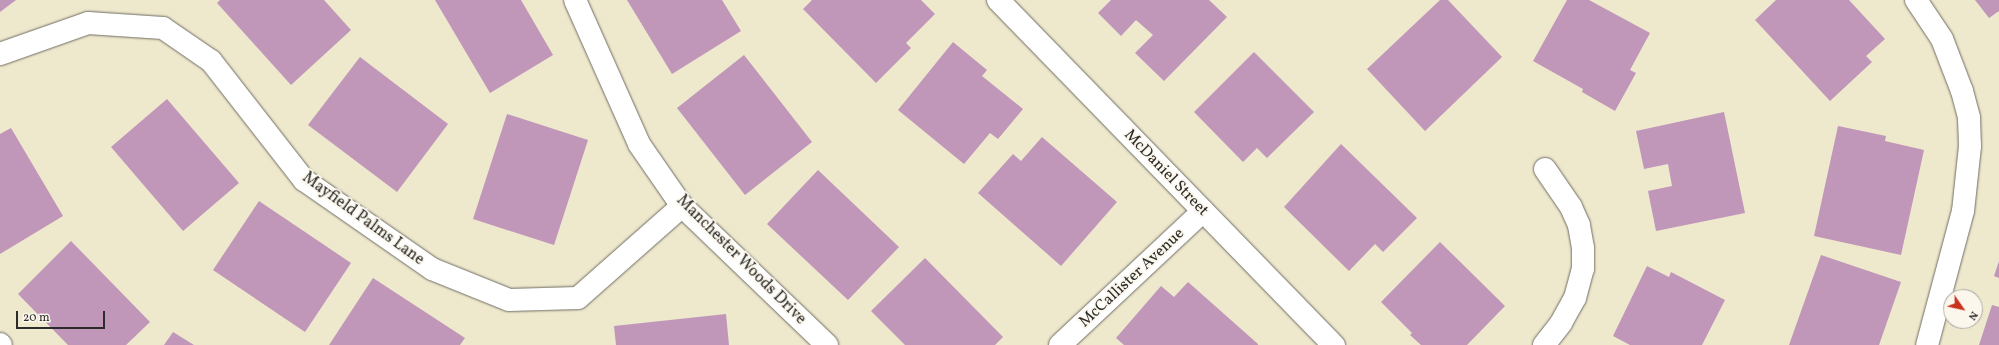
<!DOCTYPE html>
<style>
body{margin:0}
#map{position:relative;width:1999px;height:345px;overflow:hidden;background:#eee8cd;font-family:Vollkorn,serif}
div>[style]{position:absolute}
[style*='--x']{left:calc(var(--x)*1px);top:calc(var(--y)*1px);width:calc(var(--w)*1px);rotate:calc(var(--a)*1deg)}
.building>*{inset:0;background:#c096b9}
.roads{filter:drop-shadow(0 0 1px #6f6d64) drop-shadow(0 0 1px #6f6d64)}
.street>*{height:22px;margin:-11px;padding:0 11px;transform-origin:11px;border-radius:11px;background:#fff}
span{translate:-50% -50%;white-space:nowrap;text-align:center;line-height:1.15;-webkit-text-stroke:3.5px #fbf7ec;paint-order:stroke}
.street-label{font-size:16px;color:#2b2b2b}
.north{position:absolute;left:1943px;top:289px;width:40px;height:40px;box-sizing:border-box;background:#fbf7ec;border:1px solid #a8a59f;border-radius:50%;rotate:124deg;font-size:11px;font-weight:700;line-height:16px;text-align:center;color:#2b2b2b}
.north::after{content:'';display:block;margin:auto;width:14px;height:18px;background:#c8321e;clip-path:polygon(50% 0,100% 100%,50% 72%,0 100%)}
.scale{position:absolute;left:16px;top:311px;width:89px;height:18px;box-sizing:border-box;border:2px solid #2b2b2b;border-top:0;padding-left:5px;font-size:12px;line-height:14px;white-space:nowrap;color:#2b2b2b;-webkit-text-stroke:3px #fbf7ec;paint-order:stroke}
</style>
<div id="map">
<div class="building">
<i style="clip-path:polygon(0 0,16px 0,0 12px)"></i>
<i style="clip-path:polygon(220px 0,324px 0,351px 30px,291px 85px,217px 3px)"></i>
<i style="clip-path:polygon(435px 0,521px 0,553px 55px,490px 93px)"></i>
<i style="clip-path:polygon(627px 0,722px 0,741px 31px,672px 74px)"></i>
<i style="clip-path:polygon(812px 0,921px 0,935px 14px,906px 43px,911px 48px,876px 83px,803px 9px)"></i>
<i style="clip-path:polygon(1111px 0,1209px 0,1227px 17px,1164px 81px,1135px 53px,1153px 35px,1136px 20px,1121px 36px,1098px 13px)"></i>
<i style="clip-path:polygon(1440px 0,1448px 0,1502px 57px,1425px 131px,1367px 69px)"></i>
<i style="clip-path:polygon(1567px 0,1589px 0,1650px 33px,1630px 70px,1636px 73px,1615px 111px,1582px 92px,1583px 89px,1533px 61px)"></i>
<i style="clip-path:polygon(1776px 0,1849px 0,1885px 39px,1866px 56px,1872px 62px,1830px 101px,1755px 20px)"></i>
<i style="clip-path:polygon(1975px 0,1999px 0,1999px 11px,1989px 18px)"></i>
<i style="clip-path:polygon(953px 42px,987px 70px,982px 76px,1023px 109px,998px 139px,990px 133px,964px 164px,898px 110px)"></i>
<i style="clip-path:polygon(1254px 52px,1314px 112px,1267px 158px,1257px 148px,1243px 162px,1194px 112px)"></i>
<i style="clip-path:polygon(744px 55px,812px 142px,745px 195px,677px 108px)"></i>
<i style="clip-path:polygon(360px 57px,448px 124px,397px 192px,308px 125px)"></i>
<i style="clip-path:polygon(167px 99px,239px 183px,183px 231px,111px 147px)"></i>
<i style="clip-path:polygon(1724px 112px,1745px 213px,1656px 231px,1648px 191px,1672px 186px,1668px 164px,1644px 169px,1636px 131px)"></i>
<i style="clip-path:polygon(507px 114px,588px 140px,554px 245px,473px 219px)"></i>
<i style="clip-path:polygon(1838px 126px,1886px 136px,1885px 141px,1924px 150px,1901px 255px,1814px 236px)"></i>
<i style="clip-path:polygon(11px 128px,63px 216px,0 254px,0 134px)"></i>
<i style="clip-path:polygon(1042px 137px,1117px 202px,1061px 266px,978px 193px,1013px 154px,1021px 161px)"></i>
<i style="clip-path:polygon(1341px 144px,1417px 218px,1383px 252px,1375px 244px,1349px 271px,1284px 207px)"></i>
<i style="clip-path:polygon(818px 170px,899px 247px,848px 300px,767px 224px)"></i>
<i style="clip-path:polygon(259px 201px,351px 263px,305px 332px,213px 270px)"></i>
<i style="clip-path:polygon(71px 241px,150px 322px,126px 345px,68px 345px,18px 294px)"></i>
<i style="clip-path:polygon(1440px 242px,1505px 306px,1467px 345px,1421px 345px,1410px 335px,1412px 333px,1381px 302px)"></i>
<i style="clip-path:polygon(1821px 255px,1901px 282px,1879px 345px,1789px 345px)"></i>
<i style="clip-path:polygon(925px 258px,1003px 337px,995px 345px,905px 345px,871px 311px)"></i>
<i style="clip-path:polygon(1999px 261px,1999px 278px,1994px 276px)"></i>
<i style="clip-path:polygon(1647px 266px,1669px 277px,1671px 272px,1725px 300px,1702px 345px,1630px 345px,1613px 336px)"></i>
<i style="clip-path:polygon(373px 278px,465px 338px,460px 345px,329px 345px)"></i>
<i style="clip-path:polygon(1188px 282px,1258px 344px,1258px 345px,1124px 345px,1116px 338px,1161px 286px,1174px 297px)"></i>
<i style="clip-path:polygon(1992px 305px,1999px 307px,1999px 345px,1979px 345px)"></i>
<i style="clip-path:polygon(726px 314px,729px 345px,616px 345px,614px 326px)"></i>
<i style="clip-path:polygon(173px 332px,194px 345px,164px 345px)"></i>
</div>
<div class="roads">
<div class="street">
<i style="--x:575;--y:0;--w:158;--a:66"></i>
<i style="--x:639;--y:144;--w:75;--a:55.3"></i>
<i style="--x:682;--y:206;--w:201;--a:43.8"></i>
<i style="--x:998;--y:0;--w:482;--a:45.8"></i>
<i style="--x:1916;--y:0;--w:47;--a:56.3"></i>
<i style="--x:1942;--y:39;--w:56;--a:69"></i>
<i style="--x:1962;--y:91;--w:28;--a:75"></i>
<i style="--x:1969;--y:118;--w:28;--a:88"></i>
<i style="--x:1970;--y:146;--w:65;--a:96.1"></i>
<i style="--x:1963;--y:211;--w:139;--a:105"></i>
<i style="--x:0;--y:54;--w:93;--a:-19.4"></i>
<i style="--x:88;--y:23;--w:75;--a:3.8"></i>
<i style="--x:163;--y:28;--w:58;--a:34.5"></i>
<i style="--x:211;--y:61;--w:151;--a:52"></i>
<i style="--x:304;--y:180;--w:156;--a:34.8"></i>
<i style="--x:432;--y:269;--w:83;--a:21.9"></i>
<i style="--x:509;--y:300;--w:69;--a:-1.7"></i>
<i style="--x:578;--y:298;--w:139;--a:-41.5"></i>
<i style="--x:0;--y:344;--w:1;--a:45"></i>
<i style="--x:1060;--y:345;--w:196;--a:-43.1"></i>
<i style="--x:1544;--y:345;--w:28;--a:-52"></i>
<i style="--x:1561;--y:323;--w:29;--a:-61"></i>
<i style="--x:1575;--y:298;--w:30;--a:-75"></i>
<i style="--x:1583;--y:269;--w:21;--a:-90"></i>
<i style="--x:1583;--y:248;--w:23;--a:-100"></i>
<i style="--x:1579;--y:225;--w:20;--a:-114"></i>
<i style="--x:1571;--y:207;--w:46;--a:-124.4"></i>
</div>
</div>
<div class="street-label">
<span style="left:1166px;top:173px;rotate:46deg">McDaniel Street</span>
<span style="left:363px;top:219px;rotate:36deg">Mayfield Palms Lane</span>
<span style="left:741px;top:260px;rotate:45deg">Manchester Woods Drive</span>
<span style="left:1132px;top:278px;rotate:-43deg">McCallister Avenue</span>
</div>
<div class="north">N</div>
<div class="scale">20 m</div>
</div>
